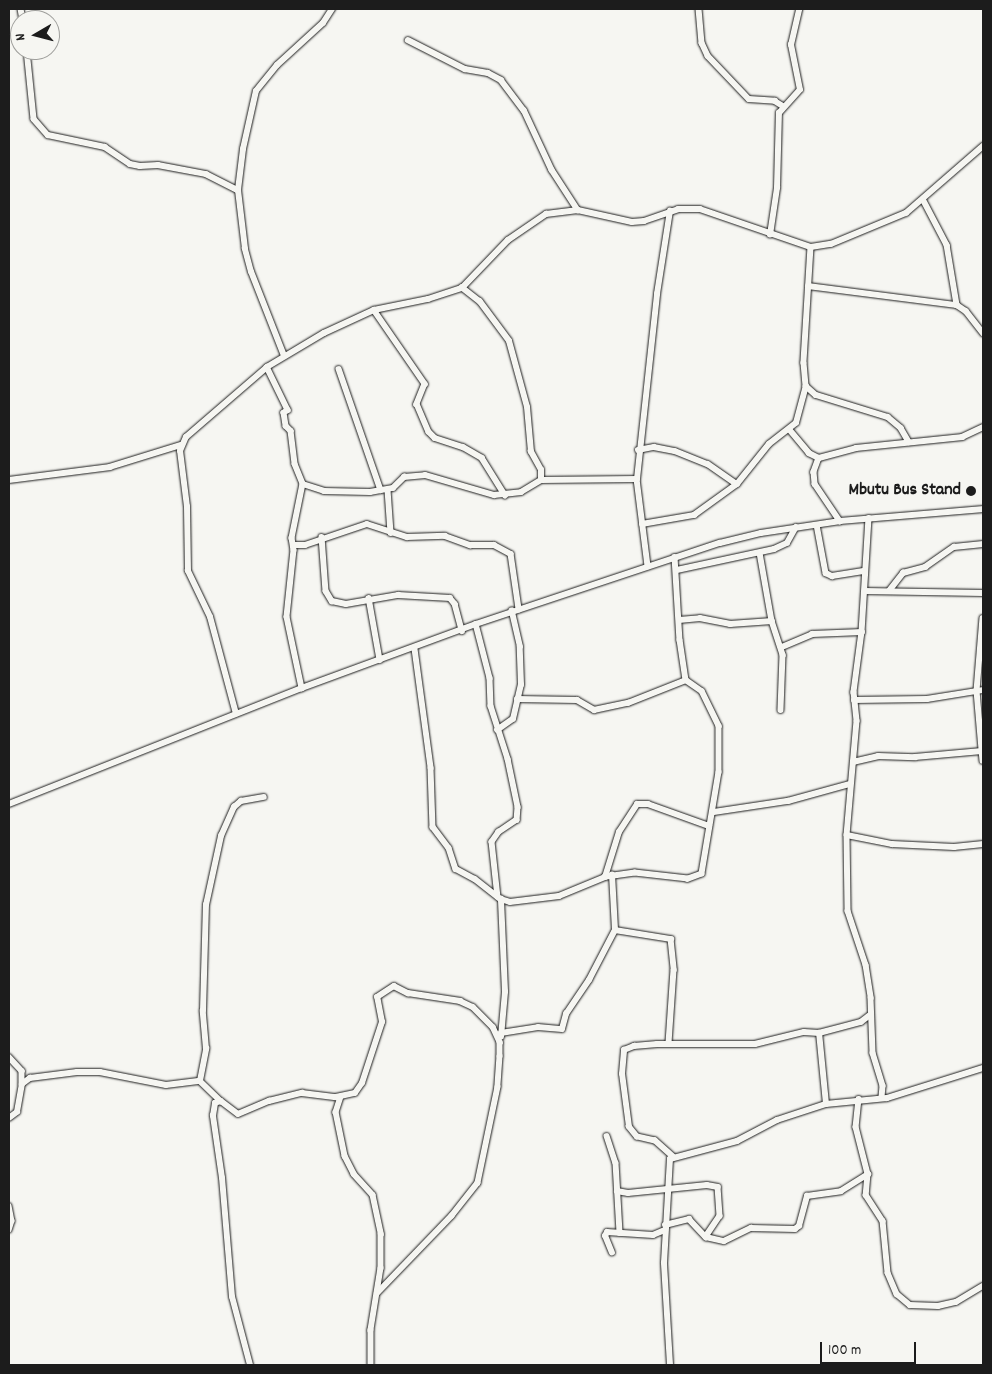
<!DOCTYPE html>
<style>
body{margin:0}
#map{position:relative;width:992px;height:1374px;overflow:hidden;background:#f6f6f2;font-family:Dekko,sans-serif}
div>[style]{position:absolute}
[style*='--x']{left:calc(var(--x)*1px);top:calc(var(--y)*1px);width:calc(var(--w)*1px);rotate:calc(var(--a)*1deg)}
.roads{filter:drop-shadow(0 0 1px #1c1c1c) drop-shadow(0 0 1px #1c1c1c)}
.minor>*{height:5.5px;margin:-2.75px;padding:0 2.75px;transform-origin:2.75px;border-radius:2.75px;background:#f6f6f2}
.dots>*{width:14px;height:14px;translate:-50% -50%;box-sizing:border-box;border:2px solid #f6f6f2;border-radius:50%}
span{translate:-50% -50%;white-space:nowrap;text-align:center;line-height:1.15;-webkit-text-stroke:4.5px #f6f6f2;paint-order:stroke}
.poi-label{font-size:18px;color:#1c1c1c;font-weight:700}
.right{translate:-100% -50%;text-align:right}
.frame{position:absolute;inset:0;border:10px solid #1c1c1c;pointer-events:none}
.north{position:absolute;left:10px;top:10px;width:50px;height:50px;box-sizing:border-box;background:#f6f6f2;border:1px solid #9f9f9c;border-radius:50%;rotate:262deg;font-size:14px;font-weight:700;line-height:20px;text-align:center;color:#1c1c1c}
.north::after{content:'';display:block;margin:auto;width:18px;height:22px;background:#1c1c1c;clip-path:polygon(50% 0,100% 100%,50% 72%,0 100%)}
.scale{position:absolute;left:820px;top:1342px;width:96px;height:22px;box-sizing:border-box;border:2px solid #1c1c1c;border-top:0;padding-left:6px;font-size:15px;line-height:18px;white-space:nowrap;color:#1c1c1c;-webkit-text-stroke:4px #f6f6f2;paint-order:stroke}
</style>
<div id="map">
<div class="roads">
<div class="minor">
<i style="--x:21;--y:9;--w:11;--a:80"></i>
<i style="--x:699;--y:9;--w:34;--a:85"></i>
<i style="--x:702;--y:43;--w:14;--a:65"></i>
<i style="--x:708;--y:56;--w:59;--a:46.4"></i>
<i style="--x:749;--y:99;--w:26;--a:4"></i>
<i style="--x:775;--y:101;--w:9;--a:32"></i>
<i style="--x:408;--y:40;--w:64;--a:27"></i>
<i style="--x:465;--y:69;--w:23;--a:10"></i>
<i style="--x:488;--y:73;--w:15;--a:28"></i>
<i style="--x:501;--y:80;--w:38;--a:53"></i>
<i style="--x:524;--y:110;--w:66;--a:65"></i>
<i style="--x:552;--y:170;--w:48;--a:57"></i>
<i style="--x:27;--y:50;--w:69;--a:84.2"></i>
<i style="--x:34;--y:119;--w:21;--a:49"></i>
<i style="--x:48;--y:135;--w:58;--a:11.9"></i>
<i style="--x:105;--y:147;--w:30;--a:34"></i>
<i style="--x:130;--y:164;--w:10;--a:11"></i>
<i style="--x:140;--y:166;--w:18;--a:-3"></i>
<i style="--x:158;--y:165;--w:49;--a:10.6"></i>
<i style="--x:206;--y:174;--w:36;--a:27"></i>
<i style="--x:924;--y:201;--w:50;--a:62.4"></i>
<i style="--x:947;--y:245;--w:61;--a:80.5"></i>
<i style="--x:770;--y:235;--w:48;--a:-81.5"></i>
<i style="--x:777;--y:188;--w:75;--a:-88.5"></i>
<i style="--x:779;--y:113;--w:31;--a:-48"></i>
<i style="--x:800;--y:90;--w:46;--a:-101.3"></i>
<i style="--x:791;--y:45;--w:37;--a:-77"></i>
<i style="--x:811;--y:247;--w:116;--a:93.5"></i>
<i style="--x:804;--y:363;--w:23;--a:85"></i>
<i style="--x:806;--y:386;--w:13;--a:42"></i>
<i style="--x:816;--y:395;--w:75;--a:17"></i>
<i style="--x:888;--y:417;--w:17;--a:40"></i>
<i style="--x:901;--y:428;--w:16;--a:60"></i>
<i style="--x:808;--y:286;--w:150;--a:7.3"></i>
<i style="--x:957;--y:305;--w:11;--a:34"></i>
<i style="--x:966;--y:311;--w:28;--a:52"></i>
<i style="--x:374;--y:310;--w:90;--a:55.4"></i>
<i style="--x:425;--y:384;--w:22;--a:112"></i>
<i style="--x:417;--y:404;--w:30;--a:67"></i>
<i style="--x:429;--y:432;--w:8;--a:45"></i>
<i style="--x:435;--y:438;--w:29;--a:18"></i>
<i style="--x:463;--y:447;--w:22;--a:30"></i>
<i style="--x:482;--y:458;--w:44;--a:58.1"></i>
<i style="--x:284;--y:356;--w:90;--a:-111.4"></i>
<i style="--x:251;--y:272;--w:24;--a:-105"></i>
<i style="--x:245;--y:249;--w:59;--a:-96.8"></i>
<i style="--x:238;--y:190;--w:41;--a:-83"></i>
<i style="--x:243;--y:149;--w:59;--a:-77.4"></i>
<i style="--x:256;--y:91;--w:33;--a:-51"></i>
<i style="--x:277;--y:65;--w:62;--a:-42.4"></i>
<i style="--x:323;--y:23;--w:17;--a:-57"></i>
<i style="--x:267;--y:367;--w:48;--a:64"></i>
<i style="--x:288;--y:410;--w:5;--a:143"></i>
<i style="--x:284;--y:413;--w:13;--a:81"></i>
<i style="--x:286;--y:426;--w:7;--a:45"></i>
<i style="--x:291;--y:431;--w:33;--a:83"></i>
<i style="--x:295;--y:464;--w:22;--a:68"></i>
<i style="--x:303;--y:484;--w:55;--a:101.5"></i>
<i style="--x:292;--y:538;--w:12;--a:81"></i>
<i style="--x:294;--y:550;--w:67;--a:96"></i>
<i style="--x:287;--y:617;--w:73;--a:78.1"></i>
<i style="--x:339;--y:369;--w:128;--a:70.9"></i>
<i style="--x:790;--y:430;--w:30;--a:50"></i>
<i style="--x:809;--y:453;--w:11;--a:27"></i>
<i style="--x:819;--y:458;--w:38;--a:-15"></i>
<i style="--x:856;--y:448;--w:107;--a:-5.9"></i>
<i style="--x:962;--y:437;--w:23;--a:-25"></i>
<i style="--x:638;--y:450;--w:16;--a:-11"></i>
<i style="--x:654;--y:447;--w:21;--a:11"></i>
<i style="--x:675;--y:451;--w:35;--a:22"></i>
<i style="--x:708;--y:464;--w:35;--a:35"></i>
<i style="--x:819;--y:458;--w:15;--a:110"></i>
<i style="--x:814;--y:472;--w:12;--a:85"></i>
<i style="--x:815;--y:484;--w:45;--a:56"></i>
<i style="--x:637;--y:479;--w:186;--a:-83.8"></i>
<i style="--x:657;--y:294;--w:84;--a:-81.1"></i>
<i style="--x:9;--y:480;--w:102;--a:-7.3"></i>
<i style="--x:110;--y:467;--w:74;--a:-17.2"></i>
<i style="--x:541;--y:480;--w:96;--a:-0.6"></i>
<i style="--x:637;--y:479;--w:88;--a:82.8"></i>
<i style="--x:303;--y:484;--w:22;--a:18"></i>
<i style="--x:324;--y:491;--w:46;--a:1.2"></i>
<i style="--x:370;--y:492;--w:23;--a:-10"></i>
<i style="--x:393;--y:488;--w:16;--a:-45"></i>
<i style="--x:404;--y:477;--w:21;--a:-5"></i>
<i style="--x:425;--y:475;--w:72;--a:16.2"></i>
<i style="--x:494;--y:495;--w:27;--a:-6"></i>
<i style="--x:521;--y:492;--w:23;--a:-31"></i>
<i style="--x:541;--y:480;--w:10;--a:-90"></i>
<i style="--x:541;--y:470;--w:21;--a:-119"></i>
<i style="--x:531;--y:452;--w:45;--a:-95.1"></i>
<i style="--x:527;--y:407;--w:68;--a:-105.3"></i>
<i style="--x:509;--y:341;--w:49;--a:-126.6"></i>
<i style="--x:480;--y:302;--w:23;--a:-142"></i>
<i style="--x:388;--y:490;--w:43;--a:86"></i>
<i style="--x:869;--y:518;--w:114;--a:93.5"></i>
<i style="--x:862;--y:632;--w:61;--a:97.6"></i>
<i style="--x:854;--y:692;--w:29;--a:84"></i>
<i style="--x:857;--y:721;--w:114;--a:95"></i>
<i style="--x:847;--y:835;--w:76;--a:89.2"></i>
<i style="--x:848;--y:911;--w:57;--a:71.6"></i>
<i style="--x:866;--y:965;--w:33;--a:81"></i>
<i style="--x:871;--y:998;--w:55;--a:87.9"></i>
<i style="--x:873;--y:1053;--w:34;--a:73"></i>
<i style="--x:883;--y:1086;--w:12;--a:95"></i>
<i style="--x:642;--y:524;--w:53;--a:-9.8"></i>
<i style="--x:694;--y:515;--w:53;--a:-35.8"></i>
<i style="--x:737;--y:484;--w:51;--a:-51.3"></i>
<i style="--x:769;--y:444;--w:34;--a:-38"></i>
<i style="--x:796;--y:423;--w:38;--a:-75"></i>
<i style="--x:817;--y:525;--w:49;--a:79.4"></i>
<i style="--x:826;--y:573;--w:7;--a:27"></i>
<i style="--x:832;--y:576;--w:33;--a:-9"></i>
<i style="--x:322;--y:537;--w:54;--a:85.8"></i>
<i style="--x:326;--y:591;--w:12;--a:59"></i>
<i style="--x:332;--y:601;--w:14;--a:12"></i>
<i style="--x:346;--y:604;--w:53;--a:-9.8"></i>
<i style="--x:398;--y:595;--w:52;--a:3.3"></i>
<i style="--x:450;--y:598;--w:8;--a:50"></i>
<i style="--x:455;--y:604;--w:28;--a:75"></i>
<i style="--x:294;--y:545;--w:11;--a:0"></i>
<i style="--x:305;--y:545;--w:65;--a:-18.7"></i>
<i style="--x:367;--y:524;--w:42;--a:18"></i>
<i style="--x:407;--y:537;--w:38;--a:-2"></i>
<i style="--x:445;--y:536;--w:27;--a:20"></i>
<i style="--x:470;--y:545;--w:24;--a:0"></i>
<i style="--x:494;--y:545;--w:19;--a:28"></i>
<i style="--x:511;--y:554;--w:56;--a:81.7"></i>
<i style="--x:760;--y:553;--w:69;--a:80"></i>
<i style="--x:772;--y:621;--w:36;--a:72"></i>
<i style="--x:783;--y:655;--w:55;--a:92.1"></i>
<i style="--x:675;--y:557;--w:83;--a:86.6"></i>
<i style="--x:680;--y:640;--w:40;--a:81.5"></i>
<i style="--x:677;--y:570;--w:99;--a:-12.2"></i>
<i style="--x:774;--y:549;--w:14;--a:-25"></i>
<i style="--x:787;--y:543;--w:18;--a:-61"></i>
<i style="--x:865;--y:591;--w:118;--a:1"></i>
<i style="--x:889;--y:591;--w:23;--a:-52"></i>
<i style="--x:903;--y:573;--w:23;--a:-15"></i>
<i style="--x:925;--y:567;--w:35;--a:-35"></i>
<i style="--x:954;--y:547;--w:29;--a:-6"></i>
<i style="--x:369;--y:598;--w:63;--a:79.9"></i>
<i style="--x:983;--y:618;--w:73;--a:94.7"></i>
<i style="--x:977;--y:691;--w:70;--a:85.1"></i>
<i style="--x:679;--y:620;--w:21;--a:-5"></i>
<i style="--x:700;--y:618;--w:31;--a:11"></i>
<i style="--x:730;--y:624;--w:42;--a:-4.1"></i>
<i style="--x:476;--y:624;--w:56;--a:75.5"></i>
<i style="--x:490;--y:678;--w:28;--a:88"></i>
<i style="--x:491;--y:706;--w:56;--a:72.2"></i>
<i style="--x:508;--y:759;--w:49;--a:78.2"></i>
<i style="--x:518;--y:807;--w:13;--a:94"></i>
<i style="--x:517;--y:820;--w:22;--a:146"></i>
<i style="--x:499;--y:832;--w:12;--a:125"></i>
<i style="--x:492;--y:842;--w:55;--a:83.8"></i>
<i style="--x:782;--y:647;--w:33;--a:-23"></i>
<i style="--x:812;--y:634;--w:50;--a:-2.3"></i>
<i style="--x:415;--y:649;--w:120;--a:82.3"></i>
<i style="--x:431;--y:768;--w:59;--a:88.1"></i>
<i style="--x:433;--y:827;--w:26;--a:53"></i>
<i style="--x:449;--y:848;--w:22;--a:72"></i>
<i style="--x:456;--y:869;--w:21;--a:28"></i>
<i style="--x:475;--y:879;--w:33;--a:38"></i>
<i style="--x:501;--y:899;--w:9;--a:18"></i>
<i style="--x:510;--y:902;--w:49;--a:-7"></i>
<i style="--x:559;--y:896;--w:50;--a:-22.4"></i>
<i style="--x:605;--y:877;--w:47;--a:-72.7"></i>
<i style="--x:619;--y:832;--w:33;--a:-57"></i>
<i style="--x:637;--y:804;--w:11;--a:0"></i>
<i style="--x:648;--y:804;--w:65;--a:19.8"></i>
<i style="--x:517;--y:699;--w:60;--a:1"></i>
<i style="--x:577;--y:700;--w:20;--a:30"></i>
<i style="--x:594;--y:710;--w:35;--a:-12"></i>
<i style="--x:628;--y:703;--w:62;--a:-21.6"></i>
<i style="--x:686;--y:680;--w:19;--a:35"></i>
<i style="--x:702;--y:691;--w:39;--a:64"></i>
<i style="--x:719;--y:726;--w:46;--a:90"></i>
<i style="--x:719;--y:772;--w:103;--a:99.5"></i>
<i style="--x:702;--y:874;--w:15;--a:160"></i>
<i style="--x:688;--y:879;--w:53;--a:-173.5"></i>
<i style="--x:635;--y:873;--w:30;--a:172"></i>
<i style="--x:854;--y:700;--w:73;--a:-0.8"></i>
<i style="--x:927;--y:699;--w:57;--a:-9.1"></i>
<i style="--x:236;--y:714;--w:100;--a:-105"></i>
<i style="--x:210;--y:617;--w:51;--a:-115.6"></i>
<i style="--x:188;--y:571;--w:64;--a:-90.9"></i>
<i style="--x:187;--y:507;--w:56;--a:-97.1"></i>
<i style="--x:180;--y:451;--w:15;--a:-67"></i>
<i style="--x:186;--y:437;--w:107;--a:-40.8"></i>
<i style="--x:267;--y:367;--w:66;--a:-30.8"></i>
<i style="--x:324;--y:333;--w:55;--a:-24.7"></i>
<i style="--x:374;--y:310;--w:55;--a:-11.5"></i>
<i style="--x:428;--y:299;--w:36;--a:-18"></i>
<i style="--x:462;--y:288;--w:66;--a:-46.2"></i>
<i style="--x:508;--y:240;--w:46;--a:-34.4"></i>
<i style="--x:546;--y:214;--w:32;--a:-7"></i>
<i style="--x:578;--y:210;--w:55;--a:12.5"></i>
<i style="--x:632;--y:222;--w:12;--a:-5"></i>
<i style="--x:644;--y:221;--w:36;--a:-19"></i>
<i style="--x:678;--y:209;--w:22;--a:0"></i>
<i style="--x:700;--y:209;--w:117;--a:18.9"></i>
<i style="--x:811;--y:247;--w:20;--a:-9"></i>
<i style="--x:831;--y:244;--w:81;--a:-22.5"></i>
<i style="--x:906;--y:213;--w:102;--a:-41"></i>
<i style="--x:497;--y:730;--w:19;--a:-35"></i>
<i style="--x:513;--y:719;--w:35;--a:-77"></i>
<i style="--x:521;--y:685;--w:38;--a:-92"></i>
<i style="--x:520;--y:647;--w:37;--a:-103"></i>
<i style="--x:853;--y:762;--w:26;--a:-13"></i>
<i style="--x:878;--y:756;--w:37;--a:2"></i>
<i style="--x:915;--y:757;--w:67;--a:-5.1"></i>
<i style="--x:9;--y:804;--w:315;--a:-21.6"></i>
<i style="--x:302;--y:688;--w:185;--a:-20.2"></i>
<i style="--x:476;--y:624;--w:257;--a:-18.4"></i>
<i style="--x:720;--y:543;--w:42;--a:-13.7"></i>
<i style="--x:761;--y:533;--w:80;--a:-8.6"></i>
<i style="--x:840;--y:521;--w:144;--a:-4.8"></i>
<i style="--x:714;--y:812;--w:75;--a:-8.5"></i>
<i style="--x:788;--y:801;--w:64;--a:-15.3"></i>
<i style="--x:847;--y:835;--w:46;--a:11.3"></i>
<i style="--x:892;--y:844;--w:62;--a:2.8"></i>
<i style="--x:954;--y:847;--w:29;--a:-6"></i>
<i style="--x:615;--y:930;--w:57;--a:9.1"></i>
<i style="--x:671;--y:939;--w:31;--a:84"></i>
<i style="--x:674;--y:970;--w:74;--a:93.9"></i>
<i style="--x:501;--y:1033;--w:37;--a:-9"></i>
<i style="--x:538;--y:1027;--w:24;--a:5"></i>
<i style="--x:562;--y:1029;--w:16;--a:-75"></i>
<i style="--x:566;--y:1014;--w:41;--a:-55.9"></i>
<i style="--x:589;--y:980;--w:56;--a:-62.5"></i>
<i style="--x:615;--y:930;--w:55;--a:-93.1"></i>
<i style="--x:501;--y:1037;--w:45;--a:-84.9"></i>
<i style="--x:505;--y:992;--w:93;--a:-92.5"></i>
<i style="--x:9;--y:1057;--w:19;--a:47"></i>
<i style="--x:22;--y:1071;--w:13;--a:90"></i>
<i style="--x:200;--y:1081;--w:33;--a:-79"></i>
<i style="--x:206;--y:1049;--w:38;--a:-95"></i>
<i style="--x:203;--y:1011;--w:106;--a:-88.4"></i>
<i style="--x:206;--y:905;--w:71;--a:-77.7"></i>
<i style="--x:221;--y:836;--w:32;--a:-66"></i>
<i style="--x:234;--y:807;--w:9;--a:-41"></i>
<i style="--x:241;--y:801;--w:23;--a:-10"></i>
<i style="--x:341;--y:1097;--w:16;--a:108"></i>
<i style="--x:336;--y:1112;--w:45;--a:78.4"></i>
<i style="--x:345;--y:1156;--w:20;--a:63"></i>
<i style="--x:354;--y:1174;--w:28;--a:48"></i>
<i style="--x:373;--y:1195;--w:40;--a:78"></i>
<i style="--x:381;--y:1234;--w:34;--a:90"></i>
<i style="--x:381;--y:1268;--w:63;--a:99.2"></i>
<i style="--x:371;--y:1330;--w:35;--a:90"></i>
<i style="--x:859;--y:1099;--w:28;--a:96"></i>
<i style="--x:856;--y:1127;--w:49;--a:75.7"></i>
<i style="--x:868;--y:1174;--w:21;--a:95"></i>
<i style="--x:866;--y:1195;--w:31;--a:57"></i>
<i style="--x:883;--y:1221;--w:52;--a:84.5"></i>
<i style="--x:888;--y:1273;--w:23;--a:67"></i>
<i style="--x:897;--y:1294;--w:17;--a:40"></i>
<i style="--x:910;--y:1305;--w:28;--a:2"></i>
<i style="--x:938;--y:1306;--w:18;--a:-13"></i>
<i style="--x:956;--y:1302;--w:31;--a:-31"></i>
<i style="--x:826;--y:1104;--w:71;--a:-95.6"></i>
<i style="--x:819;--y:1033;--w:43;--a:-14.7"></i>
<i style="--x:861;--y:1022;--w:11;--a:-38"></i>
<i style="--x:9;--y:1118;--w:10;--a:-37"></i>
<i style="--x:17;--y:1112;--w:28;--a:-80"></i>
<i style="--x:22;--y:1084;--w:10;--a:-37"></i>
<i style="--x:30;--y:1078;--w:47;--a:-7.3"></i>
<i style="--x:77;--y:1072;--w:23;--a:0"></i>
<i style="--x:100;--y:1072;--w:67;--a:11.1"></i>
<i style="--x:166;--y:1085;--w:34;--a:-7"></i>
<i style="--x:200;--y:1081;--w:29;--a:44"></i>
<i style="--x:607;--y:1136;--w:28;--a:72"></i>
<i style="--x:616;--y:1163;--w:70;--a:86.7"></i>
<i style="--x:673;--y:1157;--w:24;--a:-138"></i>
<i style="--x:655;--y:1141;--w:18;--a:-167"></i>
<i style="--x:637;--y:1137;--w:13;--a:-129"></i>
<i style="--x:629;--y:1127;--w:53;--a:-97.5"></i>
<i style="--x:622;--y:1074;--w:24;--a:-85"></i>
<i style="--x:624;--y:1050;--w:11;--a:-22"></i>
<i style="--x:634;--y:1046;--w:23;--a:-5"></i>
<i style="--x:657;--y:1044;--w:98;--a:0"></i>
<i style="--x:755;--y:1044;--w:50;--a:-13.8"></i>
<i style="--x:804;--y:1032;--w:15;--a:4"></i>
<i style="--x:617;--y:1191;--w:11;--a:10"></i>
<i style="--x:628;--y:1193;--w:79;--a:-5.8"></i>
<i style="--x:707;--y:1185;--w:11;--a:10"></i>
<i style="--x:718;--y:1187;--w:29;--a:86"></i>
<i style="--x:720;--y:1216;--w:25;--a:124"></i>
<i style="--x:9;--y:1206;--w:15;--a:79"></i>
<i style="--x:12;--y:1221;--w:9;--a:108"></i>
<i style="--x:665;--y:1225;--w:25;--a:-14"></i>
<i style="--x:689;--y:1219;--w:25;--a:47"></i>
<i style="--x:706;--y:1237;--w:18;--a:13"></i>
<i style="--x:724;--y:1241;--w:30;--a:-26"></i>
<i style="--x:751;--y:1228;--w:44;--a:1.3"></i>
<i style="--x:795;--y:1229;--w:5;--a:-37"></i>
<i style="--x:799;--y:1226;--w:31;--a:-75"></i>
<i style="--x:807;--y:1196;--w:34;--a:-8"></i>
<i style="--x:841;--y:1191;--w:32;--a:-32"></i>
<i style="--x:612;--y:1253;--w:18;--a:-112"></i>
<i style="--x:605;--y:1236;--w:4;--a:-63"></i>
<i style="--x:607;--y:1232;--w:46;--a:3.7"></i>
<i style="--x:653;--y:1235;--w:13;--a:-23"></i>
<i style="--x:250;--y:1365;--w:70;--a:-104.8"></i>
<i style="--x:232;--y:1297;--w:119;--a:-94.8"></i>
<i style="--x:222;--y:1178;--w:63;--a:-98.3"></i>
<i style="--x:213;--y:1116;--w:13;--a:-81"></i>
<i style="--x:215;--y:1103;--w:6;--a:-18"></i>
<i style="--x:221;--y:1101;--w:21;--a:37"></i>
<i style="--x:238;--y:1114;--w:34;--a:-23"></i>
<i style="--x:269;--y:1101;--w:34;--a:-14"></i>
<i style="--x:302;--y:1093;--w:34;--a:7"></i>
<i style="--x:336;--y:1097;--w:19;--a:-12"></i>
<i style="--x:355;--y:1093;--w:12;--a:-55"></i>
<i style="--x:362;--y:1083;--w:64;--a:-71.8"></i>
<i style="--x:382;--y:1022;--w:25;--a:-101"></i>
<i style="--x:377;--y:997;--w:20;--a:-33"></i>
<i style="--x:394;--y:986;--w:16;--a:27"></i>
<i style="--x:408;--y:993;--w:53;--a:8.7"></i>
<i style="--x:460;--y:1001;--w:14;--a:25"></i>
<i style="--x:473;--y:1007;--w:28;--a:45"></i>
<i style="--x:493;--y:1027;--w:17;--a:65"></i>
<i style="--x:500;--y:1042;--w:14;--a:90"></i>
<i style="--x:500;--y:1056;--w:31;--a:94"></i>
<i style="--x:498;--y:1087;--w:98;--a:101.8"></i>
<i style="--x:478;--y:1183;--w:42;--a:128.2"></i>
<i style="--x:452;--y:1216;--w:107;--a:133.9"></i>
<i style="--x:670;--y:1365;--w:102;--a:-93.4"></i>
<i style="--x:664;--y:1263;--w:104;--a:-86.7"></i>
<i style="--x:670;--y:1159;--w:69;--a:-15"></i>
<i style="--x:737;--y:1141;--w:45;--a:-27.7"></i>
<i style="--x:777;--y:1120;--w:52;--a:-18.1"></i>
<i style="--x:826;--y:1104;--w:61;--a:-5.6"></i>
<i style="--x:887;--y:1098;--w:101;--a:-17.4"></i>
</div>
</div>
<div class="dots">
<i style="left:971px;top:491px;background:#1c1c1c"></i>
</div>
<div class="poi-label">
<span class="right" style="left:961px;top:491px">Mbutu Bus Stand</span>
</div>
<div class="frame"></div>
<div class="north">N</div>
<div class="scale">100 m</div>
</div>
